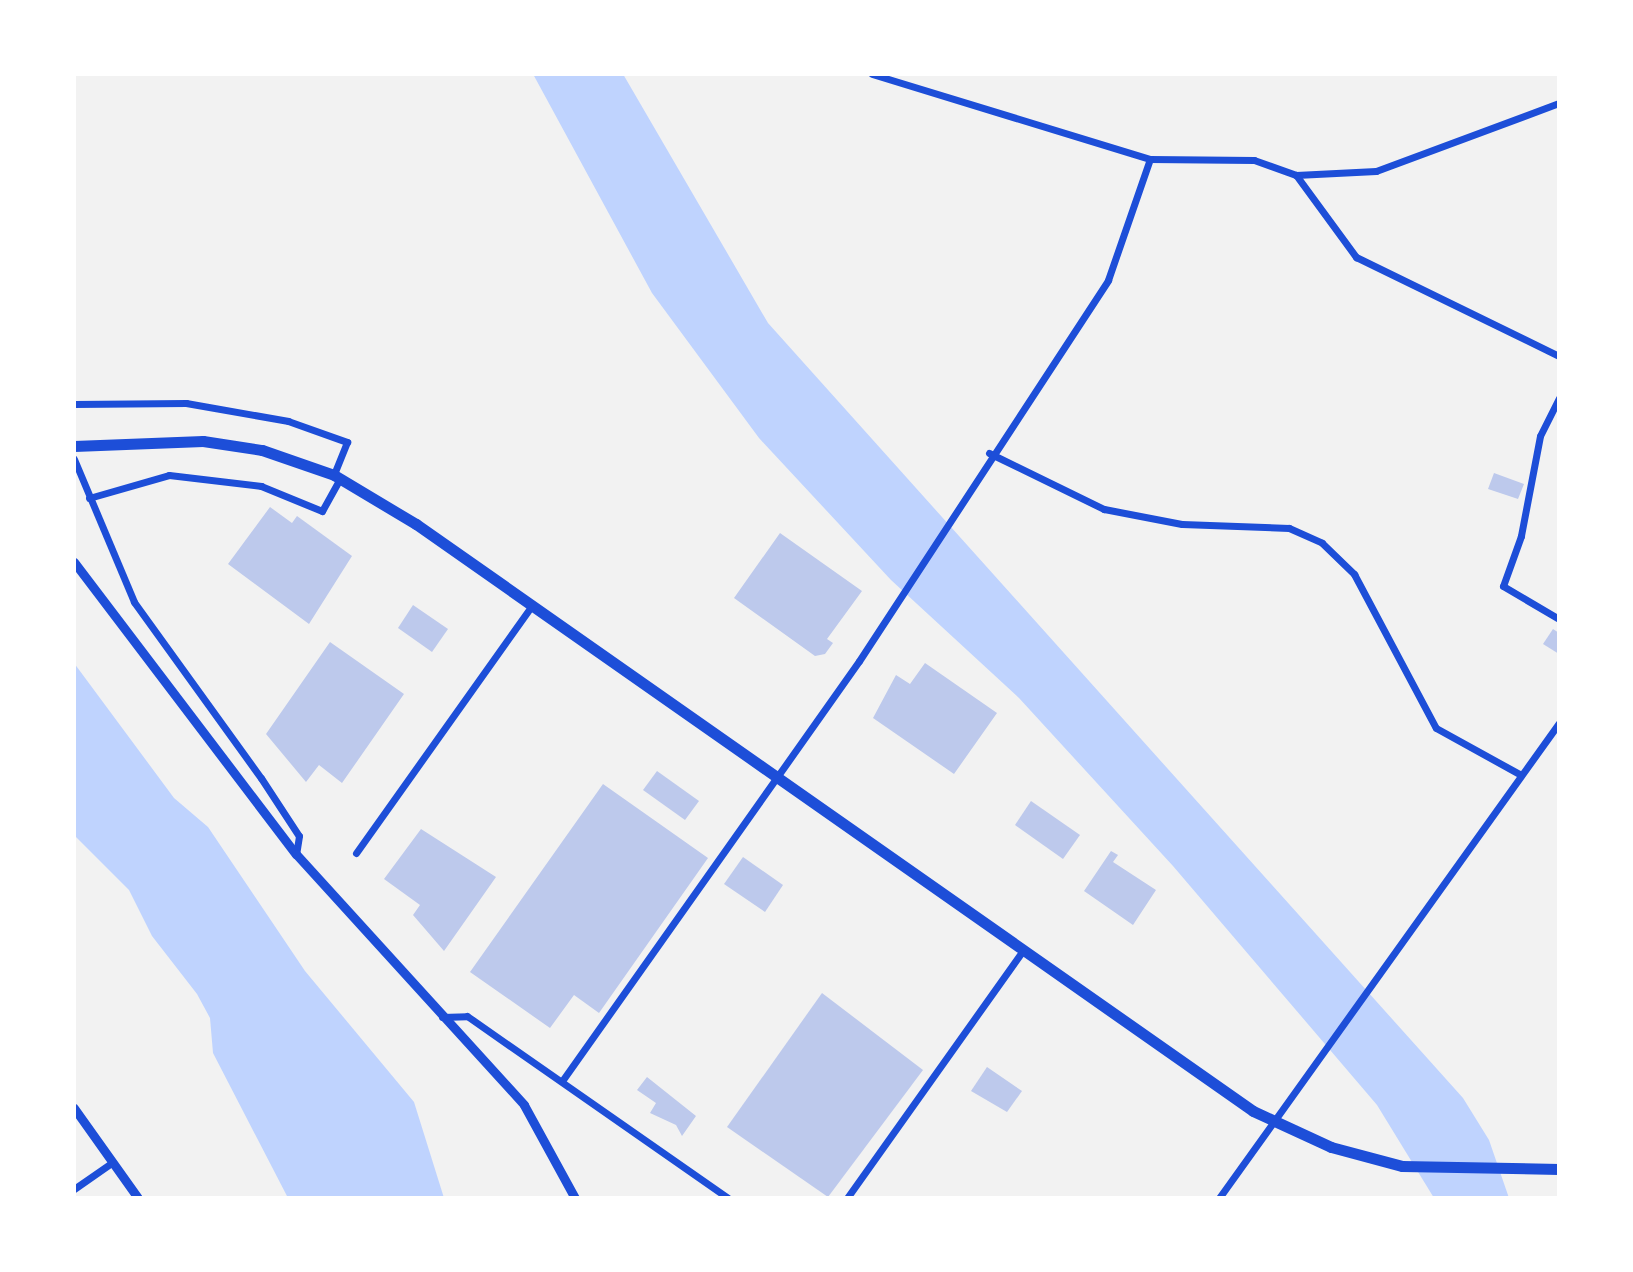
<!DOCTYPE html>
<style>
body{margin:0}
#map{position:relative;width:1633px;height:1272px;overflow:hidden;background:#f2f2f2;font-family:"Fira Sans Condensed",sans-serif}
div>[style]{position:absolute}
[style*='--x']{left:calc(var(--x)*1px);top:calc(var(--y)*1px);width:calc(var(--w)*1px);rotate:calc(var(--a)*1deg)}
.water>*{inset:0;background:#bfd3fe}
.building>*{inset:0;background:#bdc9ec}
.minor>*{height:7px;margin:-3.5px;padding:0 3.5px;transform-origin:3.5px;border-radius:3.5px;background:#1d4ed8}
.tertiary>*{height:9px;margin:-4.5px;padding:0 4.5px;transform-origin:4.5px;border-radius:4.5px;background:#1d4ed8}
.primary>*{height:11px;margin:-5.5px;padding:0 5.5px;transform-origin:5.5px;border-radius:5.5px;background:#1d4ed8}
span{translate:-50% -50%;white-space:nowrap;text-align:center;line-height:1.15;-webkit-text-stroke:6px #fff;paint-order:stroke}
.frame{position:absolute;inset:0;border:76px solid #fff;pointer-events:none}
</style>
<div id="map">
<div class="water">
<i style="clip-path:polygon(533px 74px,623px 74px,768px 323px,1463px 1098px,1489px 1140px,1509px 1198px,1434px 1198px,1377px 1105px,1173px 866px,1019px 698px,891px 580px,759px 438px,652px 293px)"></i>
<i style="clip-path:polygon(74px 663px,174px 798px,208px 827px,305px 971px,414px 1102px,444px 1198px,288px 1198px,213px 1053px,210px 1018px,197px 994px,152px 936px,129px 890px,74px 835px)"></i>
</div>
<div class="building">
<i style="clip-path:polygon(1494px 473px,1524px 484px,1518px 499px,1488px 489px)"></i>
<i style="clip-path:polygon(270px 507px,292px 523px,297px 516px,352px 556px,309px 624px,228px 564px)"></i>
<i style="clip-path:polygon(780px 533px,862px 591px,827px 639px,833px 643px,825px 654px,815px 656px,734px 598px)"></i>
<i style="clip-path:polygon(413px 605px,448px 629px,432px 652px,398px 628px)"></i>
<i style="clip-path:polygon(1553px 629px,1559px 633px,1559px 654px,1543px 644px)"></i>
<i style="clip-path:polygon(330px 642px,404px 694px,342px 783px,319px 765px,306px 782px,266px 734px)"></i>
<i style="clip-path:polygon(925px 663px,997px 713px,954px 774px,873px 718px,896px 675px,910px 684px)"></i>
<i style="clip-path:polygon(657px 771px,699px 801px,685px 820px,643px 790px)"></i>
<i style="clip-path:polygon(603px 784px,708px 858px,599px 1013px,574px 995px,550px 1028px,470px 972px)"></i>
<i style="clip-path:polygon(1031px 801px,1080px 835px,1063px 859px,1015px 825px)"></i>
<i style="clip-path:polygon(421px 829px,496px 877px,444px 951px,413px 915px,420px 905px,384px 879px)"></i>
<i style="clip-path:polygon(1111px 851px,1118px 855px,1113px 862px,1156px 890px,1133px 925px,1084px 891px)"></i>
<i style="clip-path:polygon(743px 857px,783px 885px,765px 912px,724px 884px)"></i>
<i style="clip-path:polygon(822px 993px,923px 1070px,828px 1197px,727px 1127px)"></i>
<i style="clip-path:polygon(987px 1067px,1022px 1091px,1007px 1112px,971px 1091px)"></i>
<i style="clip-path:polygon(647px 1077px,696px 1116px,682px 1136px,676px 1125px,650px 1113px,656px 1103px,637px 1090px)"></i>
</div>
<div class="minor">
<i style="--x:872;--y:74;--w:291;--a:17"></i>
<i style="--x:1150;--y:159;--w:104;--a:0.6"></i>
<i style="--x:1254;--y:160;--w:45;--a:19.7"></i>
<i style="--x:1296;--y:175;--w:80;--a:-2.9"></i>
<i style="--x:1376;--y:171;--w:195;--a:-20.4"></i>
<i style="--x:1296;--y:175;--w:102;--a:53.8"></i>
<i style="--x:1356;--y:257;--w:226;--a:26"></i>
<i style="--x:1559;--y:398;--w:42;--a:116.6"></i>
<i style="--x:1540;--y:436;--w:102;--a:100.8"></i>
<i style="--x:1521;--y:536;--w:53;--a:109.8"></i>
<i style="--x:1503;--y:586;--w:65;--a:30.5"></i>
<i style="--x:74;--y:404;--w:112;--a:-0.5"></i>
<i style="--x:186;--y:403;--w:104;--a:10"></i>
<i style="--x:288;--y:421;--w:63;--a:19.6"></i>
<i style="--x:347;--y:442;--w:35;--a:112"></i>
<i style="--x:989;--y:453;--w:128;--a:26"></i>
<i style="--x:1104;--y:509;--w:79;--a:10.9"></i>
<i style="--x:1182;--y:524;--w:107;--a:2.1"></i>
<i style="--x:1289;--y:528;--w:36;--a:24"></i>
<i style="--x:1322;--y:543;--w:45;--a:44.1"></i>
<i style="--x:1354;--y:574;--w:174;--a:62"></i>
<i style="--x:1436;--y:728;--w:97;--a:28.9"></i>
<i style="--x:74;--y:459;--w:155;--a:67.2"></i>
<i style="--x:134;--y:602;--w:217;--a:54.2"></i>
<i style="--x:261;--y:778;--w:69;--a:56.8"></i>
<i style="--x:299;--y:836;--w:18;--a:99"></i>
<i style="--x:89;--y:498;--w:83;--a:-16"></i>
<i style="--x:169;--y:475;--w:93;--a:6.8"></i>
<i style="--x:261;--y:486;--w:66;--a:22.3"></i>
<i style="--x:322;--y:511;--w:38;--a:-61"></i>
<i style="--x:356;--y:853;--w:304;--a:-54.6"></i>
<i style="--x:442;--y:1017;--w:25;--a:-2"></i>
<i style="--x:467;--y:1016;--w:318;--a:34.9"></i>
<i style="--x:562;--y:1081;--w:514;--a:-54.73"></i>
<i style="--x:859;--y:661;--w:455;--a:-56.8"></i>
<i style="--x:1108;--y:280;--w:128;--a:-70.9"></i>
<i style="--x:74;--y:1189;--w:47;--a:-34.7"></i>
<i style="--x:847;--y:1198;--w:304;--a:-54.6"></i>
<i style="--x:1219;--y:1198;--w:584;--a:-54.41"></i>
</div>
<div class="tertiary">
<i style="--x:74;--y:562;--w:367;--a:52.8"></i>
<i style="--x:296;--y:854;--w:339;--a:47.7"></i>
<i style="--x:524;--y:1105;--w:106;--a:61.3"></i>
<i style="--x:74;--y:1108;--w:110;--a:54.6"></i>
</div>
<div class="primary">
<i style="--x:74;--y:446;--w:129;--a:-2.2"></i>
<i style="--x:203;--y:441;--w:60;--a:8.7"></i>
<i style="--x:262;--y:450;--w:76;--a:19.1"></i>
<i style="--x:334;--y:475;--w:96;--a:30.9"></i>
<i style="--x:416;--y:524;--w:1022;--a:35.04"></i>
<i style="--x:1253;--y:1111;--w:86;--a:24.8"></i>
<i style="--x:1331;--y:1147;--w:73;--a:15"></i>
<i style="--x:1402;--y:1166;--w:157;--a:1.1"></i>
</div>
<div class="frame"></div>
</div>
